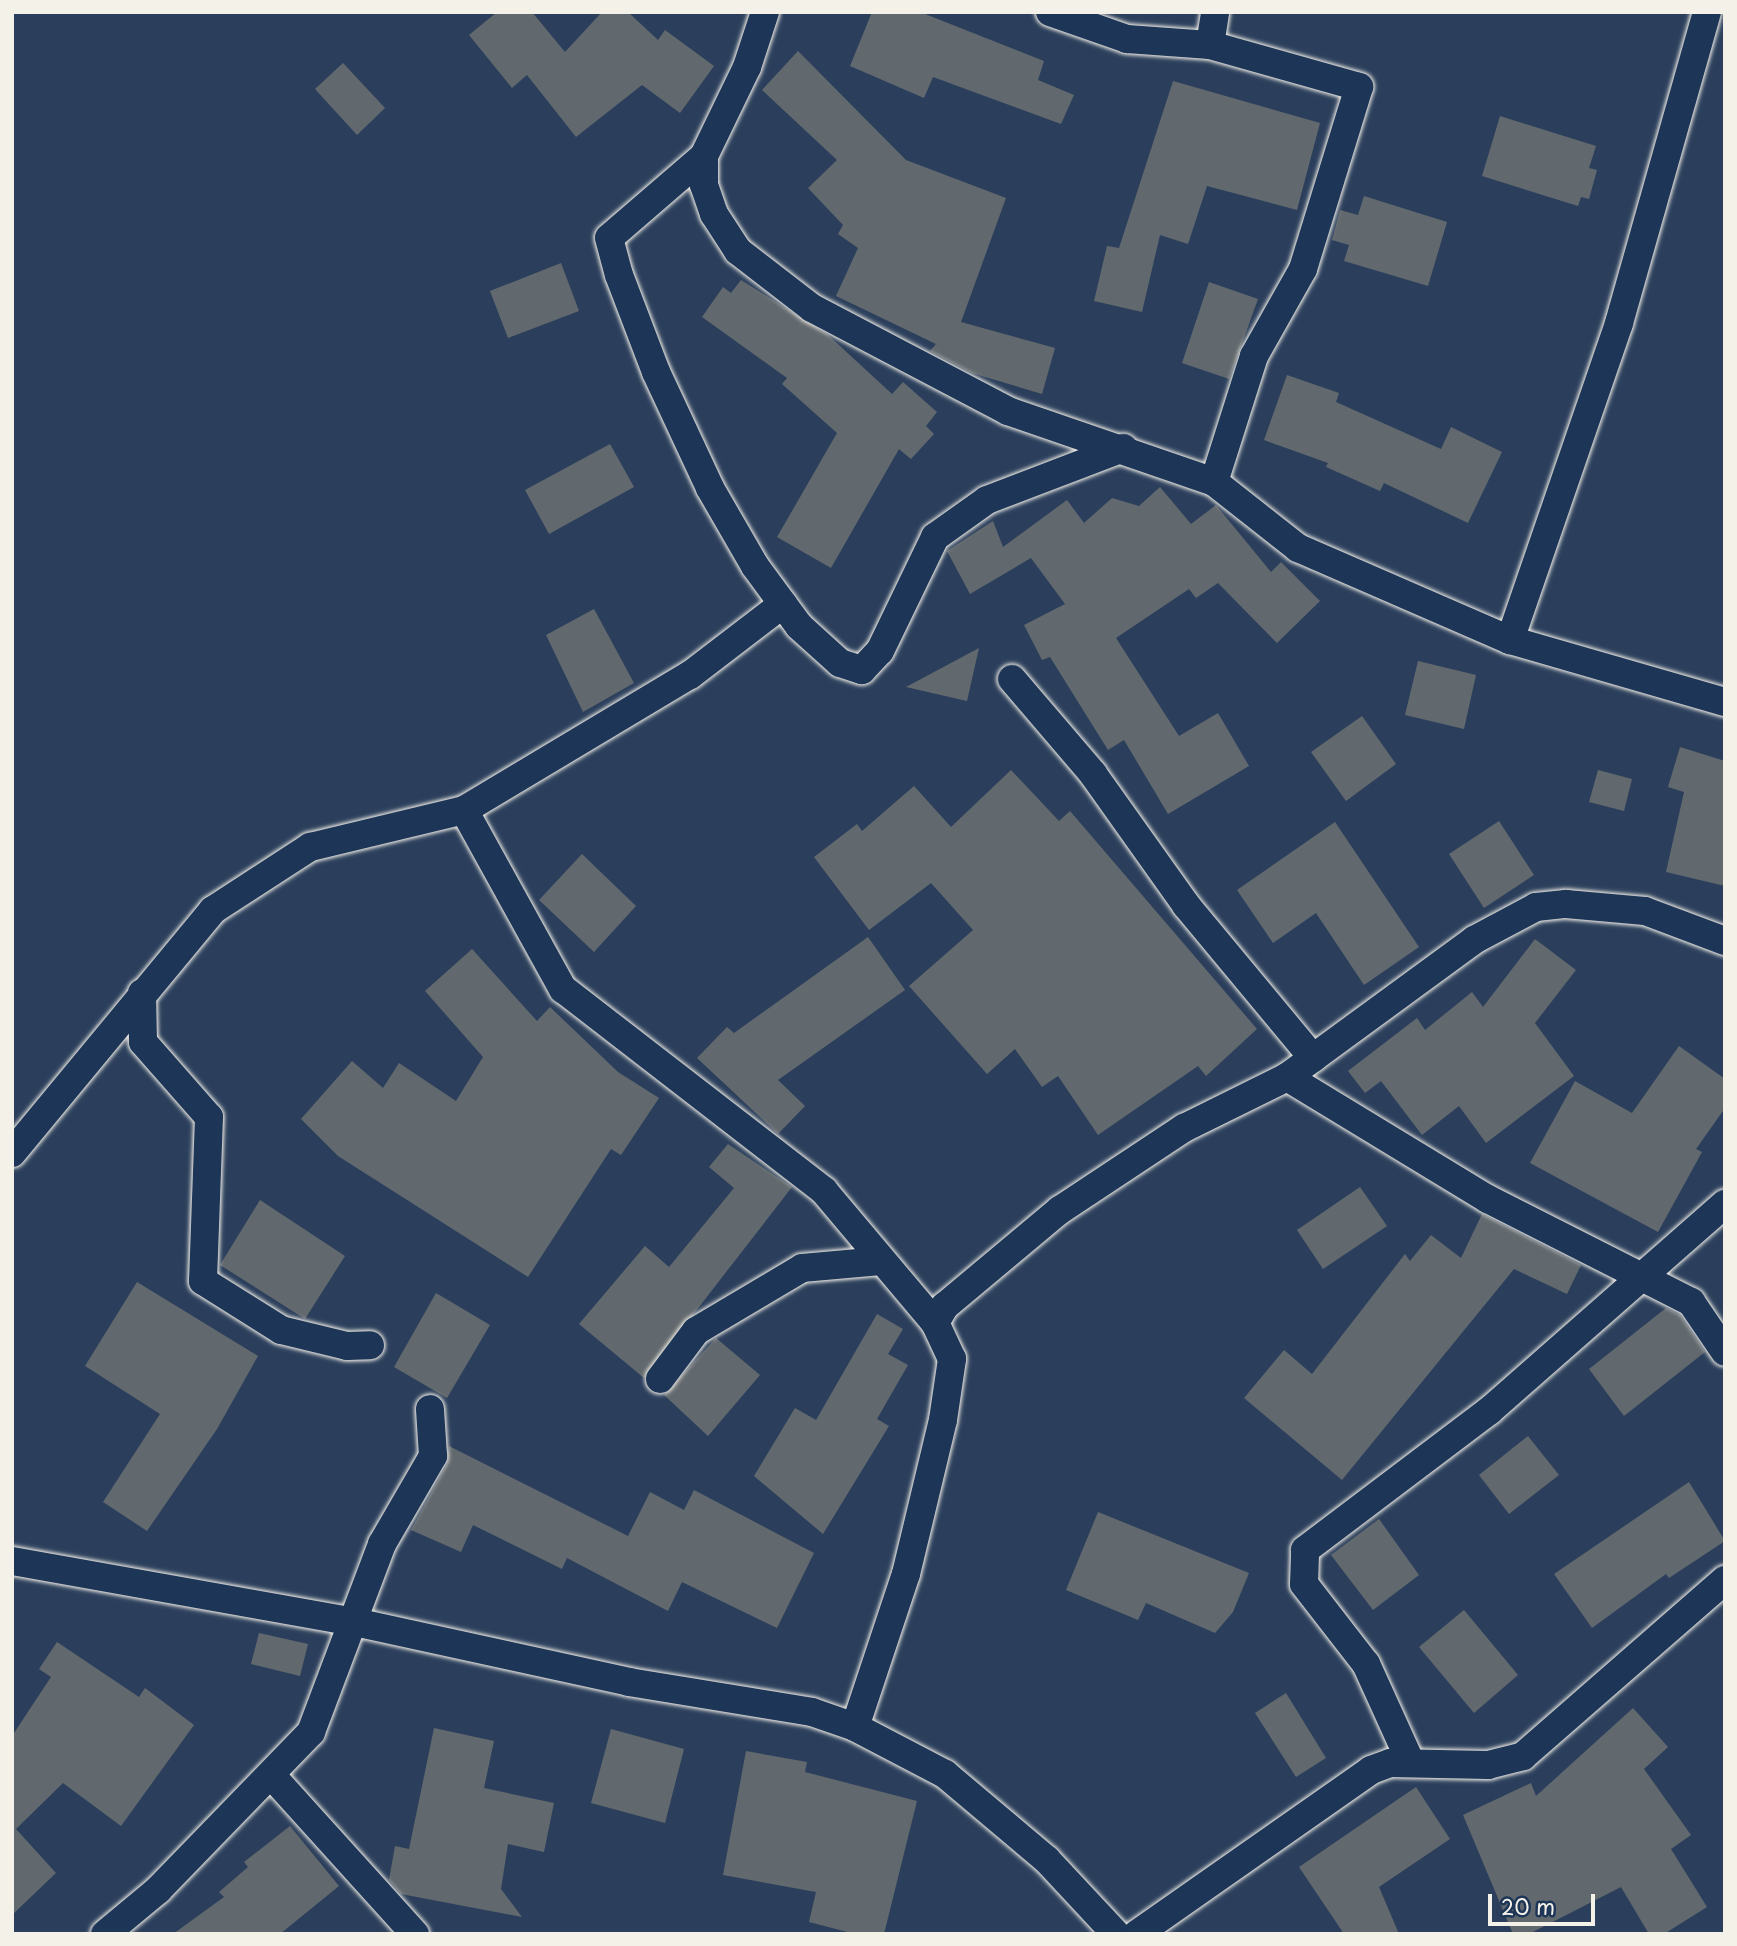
<!DOCTYPE html>
<style>
body{margin:0}
#map{position:relative;width:1737px;height:1946px;overflow:hidden;background:#2b3f5c;font-family:"Playpen Sans",sans-serif}
div>[style]{position:absolute}
[style*='--x']{left:calc(var(--x)*1px);top:calc(var(--y)*1px);width:calc(var(--w)*1px);rotate:calc(var(--a)*1deg)}
.building>*{inset:0;background:#62696e}
.roads{filter:drop-shadow(0 0 2px #f4f1e8) drop-shadow(0 0 2px #f4f1e8)}
.minor>*{height:28px;margin:-14px;padding:0 14px;transform-origin:14px;border-radius:14px;background:#1d3557}
span{translate:-50% -50%;white-space:nowrap;text-align:center;line-height:1.15;-webkit-text-stroke:7px #1d3557;paint-order:stroke}
.frame{position:absolute;inset:0;border:14px solid #f4f1e8;pointer-events:none}
.scale{position:absolute;left:1488px;top:1894px;width:107px;height:32px;box-sizing:border-box;border:4px solid #f4f1e8;border-top:0;padding-left:9px;font-size:21px;line-height:24px;white-space:nowrap;color:#f4f1e8;-webkit-text-stroke:5px #1d3557;paint-order:stroke}
</style>
<div id="map">
<div class="building">
<i style="clip-path:polygon(497px 12px,532px 12px,565px 52px,602px 12px,628px 12px,658px 40px,665px 30px,714px 66px,680px 113px,642px 85px,576px 137px,527px 75px,512px 88px,469px 35px)"></i>
<i style="clip-path:polygon(872px 12px,920px 12px,1044px 61px,1038px 80px,1074px 95px,1061px 124px,933px 77px,924px 98px,850px 66px)"></i>
<i style="clip-path:polygon(798px 51px,906px 160px,1006px 198px,961px 322px,1055px 348px,1042px 394px,972px 373px,930px 351px,936px 344px,836px 296px,858px 248px,838px 234px,843px 225px,808px 188px,837px 160px,762px 90px)"></i>
<i style="clip-path:polygon(343px 63px,385px 108px,357px 135px,315px 89px)"></i>
<i style="clip-path:polygon(1173px 81px,1320px 123px,1297px 210px,1207px 186px,1188px 244px,1160px 235px,1142px 312px,1094px 301px,1107px 246px,1119px 248px)"></i>
<i style="clip-path:polygon(1500px 116px,1596px 146px,1589px 168px,1597px 170px,1589px 199px,1581px 197px,1578px 206px,1482px 176px)"></i>
<i style="clip-path:polygon(1364px 196px,1447px 222px,1428px 286px,1344px 261px,1349px 245px,1332px 240px,1340px 210px,1358px 215px)"></i>
<i style="clip-path:polygon(561px 263px,579px 311px,508px 338px,490px 291px)"></i>
<i style="clip-path:polygon(741px 280px,827px 334px,892px 394px,903px 382px,937px 412px,926px 426px,934px 434px,911px 459px,899px 449px,831px 568px,777px 537px,837px 433px,782px 384px,787px 378px,702px 317px,723px 287px,731px 293px)"></i>
<i style="clip-path:polygon(1209px 282px,1258px 299px,1229px 379px,1182px 363px)"></i>
<i style="clip-path:polygon(1287px 375px,1339px 393px,1336px 402px,1441px 449px,1451px 427px,1502px 452px,1468px 523px,1384px 483px,1380px 491px,1326px 467px,1328px 463px,1264px 440px)"></i>
<i style="clip-path:polygon(610px 444px,634px 487px,549px 534px,525px 490px)"></i>
<i style="clip-path:polygon(1160px 487px,1191px 524px,1216px 505px,1271px 572px,1281px 562px,1320px 601px,1277px 643px,1218px 583px,1196px 598px,1189px 589px,1116px 638px,1179px 736px,1218px 713px,1249px 766px,1168px 814px,1124px 740px,1108px 750px,1050px 657px,1042px 660px,1024px 625px,1065px 604px,1031px 558px,970px 594px,947px 551px,993px 521px,1003px 547px,1067px 500px,1084px 523px,1112px 498px,1139px 506px)"></i>
<i style="clip-path:polygon(594px 609px,634px 683px,583px 712px,546px 635px)"></i>
<i style="clip-path:polygon(979px 648px,967px 701px,906px 687px)"></i>
<i style="clip-path:polygon(1418px 661px,1476px 675px,1464px 729px,1405px 715px)"></i>
<i style="clip-path:polygon(1362px 716px,1396px 764px,1346px 801px,1311px 752px)"></i>
<i style="clip-path:polygon(1680px 747px,1725px 761px,1725px 886px,1666px 872px,1684px 792px,1668px 787px)"></i>
<i style="clip-path:polygon(1011px 770px,1059px 821px,1070px 811px,1257px 1029px,1206px 1076px,1198px 1066px,1098px 1135px,1058px 1076px,1042px 1087px,1015px 1049px,987px 1074px,909px 986px,973px 930px,931px 883px,869px 930px,814px 857px,857px 824px,862px 831px,914px 786px,951px 827px)"></i>
<i style="clip-path:polygon(1598px 770px,1632px 779px,1624px 811px,1589px 802px)"></i>
<i style="clip-path:polygon(1499px 821px,1534px 875px,1484px 908px,1449px 854px)"></i>
<i style="clip-path:polygon(1335px 822px,1419px 947px,1364px 985px,1316px 913px,1273px 943px,1237px 890px)"></i>
<i style="clip-path:polygon(582px 854px,636px 906px,594px 952px,539px 900px)"></i>
<i style="clip-path:polygon(868px 937px,905px 990px,778px 1080px,805px 1106px,778px 1134px,697px 1058px,727px 1027px,734px 1033px)"></i>
<i style="clip-path:polygon(1535px 939px,1576px 970px,1535px 1023px,1574px 1076px,1486px 1143px,1459px 1106px,1422px 1135px,1381px 1081px,1365px 1093px,1348px 1071px,1417px 1018px,1425px 1030px,1472px 992px,1483px 1007px)"></i>
<i style="clip-path:polygon(472px 949px,537px 1021px,550px 1007px,618px 1072px,659px 1098px,621px 1155px,611px 1149px,528px 1277px,338px 1156px,301px 1119px,352px 1061px,383px 1088px,399px 1063px,456px 1101px,483px 1057px,425px 991px)"></i>
<i style="clip-path:polygon(1679px 1046px,1725px 1079px,1725px 1108px,1696px 1149px,1702px 1152px,1658px 1232px,1530px 1163px,1575px 1081px,1632px 1113px)"></i>
<i style="clip-path:polygon(728px 1144px,792px 1187px,644px 1378px,579px 1324px,645px 1246px,669px 1267px,734px 1188px,709px 1167px)"></i>
<i style="clip-path:polygon(1360px 1187px,1387px 1226px,1323px 1269px,1297px 1230px)"></i>
<i style="clip-path:polygon(260px 1200px,345px 1256px,305px 1319px,220px 1265px)"></i>
<i style="clip-path:polygon(1482px 1214px,1581px 1265px,1567px 1294px,1514px 1269px,1342px 1480px,1244px 1398px,1284px 1350px,1312px 1374px,1405px 1254px,1410px 1261px,1431px 1235px,1461px 1258px)"></i>
<i style="clip-path:polygon(137px 1282px,258px 1356px,217px 1429px,147px 1531px,103px 1502px,160px 1414px,85px 1366px)"></i>
<i style="clip-path:polygon(436px 1293px,490px 1325px,447px 1398px,394px 1367px)"></i>
<i style="clip-path:polygon(1666px 1308px,1680px 1315px,1705px 1352px,1624px 1416px,1589px 1369px)"></i>
<i style="clip-path:polygon(877px 1314px,903px 1329px,888px 1354px,908px 1365px,877px 1419px,889px 1426px,823px 1534px,754px 1476px,795px 1408px,816px 1420px)"></i>
<i style="clip-path:polygon(716px 1338px,760px 1375px,708px 1436px,664px 1395px)"></i>
<i style="clip-path:polygon(1528px 1436px,1559px 1475px,1509px 1514px,1479px 1475px)"></i>
<i style="clip-path:polygon(449px 1446px,628px 1536px,650px 1492px,684px 1510px,694px 1490px,814px 1553px,777px 1628px,682px 1582px,668px 1611px,567px 1558px,562px 1569px,473px 1525px,461px 1552px,411px 1530px,447px 1464px)"></i>
<i style="clip-path:polygon(1689px 1482px,1725px 1541px,1669px 1578px,1666px 1574px,1592px 1628px,1554px 1574px)"></i>
<i style="clip-path:polygon(1098px 1512px,1249px 1573px,1233px 1612px,1215px 1633px,1146px 1603px,1138px 1620px,1066px 1590px)"></i>
<i style="clip-path:polygon(1379px 1519px,1419px 1575px,1373px 1610px,1331px 1555px)"></i>
<i style="clip-path:polygon(1464px 1610px,1518px 1675px,1474px 1713px,1419px 1647px)"></i>
<i style="clip-path:polygon(259px 1633px,308px 1644px,300px 1676px,251px 1664px)"></i>
<i style="clip-path:polygon(57px 1642px,139px 1697px,145px 1688px,194px 1725px,121px 1826px,63px 1783px,16px 1829px,56px 1873px,12px 1915px,12px 1736px,51px 1677px,39px 1669px)"></i>
<i style="clip-path:polygon(1286px 1693px,1326px 1758px,1296px 1777px,1255px 1713px)"></i>
<i style="clip-path:polygon(1633px 1708px,1668px 1747px,1644px 1769px,1691px 1835px,1671px 1849px,1707px 1907px,1664px 1934px,1649px 1934px,1621px 1887px,1529px 1934px,1513px 1934px,1463px 1815px,1531px 1783px,1536px 1796px)"></i>
<i style="clip-path:polygon(434px 1728px,494px 1741px,484px 1788px,554px 1803px,544px 1852px,508px 1844px,501px 1889px,522px 1917px,401px 1894px,389px 1880px,395px 1846px,409px 1849px)"></i>
<i style="clip-path:polygon(611px 1729px,684px 1749px,665px 1823px,591px 1803px)"></i>
<i style="clip-path:polygon(746px 1751px,807px 1762px,805px 1772px,917px 1801px,884px 1934px,855px 1934px,809px 1922px,816px 1892px,723px 1875px)"></i>
<i style="clip-path:polygon(1416px 1787px,1450px 1839px,1379px 1887px,1399px 1934px,1344px 1934px,1299px 1867px)"></i>
<i style="clip-path:polygon(290px 1826px,339px 1886px,280px 1934px,173px 1934px,224px 1897px,219px 1892px,248px 1867px,244px 1862px)"></i>
</div>
<div class="roads">
<div class="minor">
<i style="--x:765;--y:12;--w:58;--a:108.1"></i>
<i style="--x:747;--y:67;--w:99;--a:115.8"></i>
<i style="--x:704;--y:156;--w:29;--a:90"></i>
<i style="--x:704;--y:185;--w:31;--a:71"></i>
<i style="--x:714;--y:214;--w:44;--a:57"></i>
<i style="--x:738;--y:251;--w:93;--a:37.6"></i>
<i style="--x:812;--y:308;--w:221;--a:27.7"></i>
<i style="--x:1008;--y:411;--w:218;--a:19"></i>
<i style="--x:1214;--y:482;--w:107;--a:38.2"></i>
<i style="--x:1298;--y:548;--w:231;--a:23.5"></i>
<i style="--x:1510;--y:640;--w:224;--a:16.1"></i>
<i style="--x:1050;--y:12;--w:82;--a:19.3"></i>
<i style="--x:1127;--y:39;--w:83;--a:4.1"></i>
<i style="--x:1210;--y:45;--w:155;--a:15.7"></i>
<i style="--x:1359;--y:87;--w:190;--a:107.1"></i>
<i style="--x:1303;--y:269;--w:100;--a:119.4"></i>
<i style="--x:1254;--y:356;--w:132;--a:107.6"></i>
<i style="--x:1210;--y:45;--w:33;--a:-81"></i>
<i style="--x:704;--y:156;--w:125;--a:139.2"></i>
<i style="--x:609;--y:238;--w:38;--a:75"></i>
<i style="--x:619;--y:275;--w:104;--a:69.1"></i>
<i style="--x:656;--y:372;--w:128;--a:65"></i>
<i style="--x:710;--y:488;--w:90;--a:60"></i>
<i style="--x:755;--y:566;--w:74;--a:53.7"></i>
<i style="--x:799;--y:626;--w:55;--a:42.1"></i>
<i style="--x:840;--y:663;--w:23;--a:18"></i>
<i style="--x:862;--y:670;--w:26;--a:-47"></i>
<i style="--x:880;--y:651;--w:127;--a:-64.2"></i>
<i style="--x:935;--y:537;--w:64;--a:-35.4"></i>
<i style="--x:987;--y:500;--w:146;--a:-20.9"></i>
<i style="--x:1510;--y:640;--w:335;--a:-71"></i>
<i style="--x:1619;--y:323;--w:323;--a:-74.2"></i>
<i style="--x:1012;--y:679;--w:125;--a:49.5"></i>
<i style="--x:1093;--y:774;--w:161;--a:54.6"></i>
<i style="--x:1186;--y:905;--w:199;--a:50.3"></i>
<i style="--x:464;--y:810;--w:205;--a:61.1"></i>
<i style="--x:563;--y:989;--w:330;--a:37.7"></i>
<i style="--x:824;--y:1191;--w:172;--a:49.9"></i>
<i style="--x:142;--y:993;--w:49;--a:88.8"></i>
<i style="--x:143;--y:1042;--w:100;--a:48.7"></i>
<i style="--x:209;--y:1117;--w:164;--a:92.1"></i>
<i style="--x:203;--y:1281;--w:92;--a:32.1"></i>
<i style="--x:281;--y:1330;--w:68;--a:13.6"></i>
<i style="--x:347;--y:1346;--w:23;--a:-2"></i>
<i style="--x:1287;--y:1077;--w:235;--a:31.3"></i>
<i style="--x:1488;--y:1199;--w:228;--a:26.9"></i>
<i style="--x:1691;--y:1302;--w:60;--a:55.8"></i>
<i style="--x:12;--y:1153;--w:315;--a:-50.4"></i>
<i style="--x:213;--y:910;--w:116;--a:-33"></i>
<i style="--x:310;--y:847;--w:158;--a:-13.5"></i>
<i style="--x:464;--y:810;--w:263;--a:-30.9"></i>
<i style="--x:690;--y:675;--w:117;--a:-37.4"></i>
<i style="--x:660;--y:1379;--w:60;--a:-53.1"></i>
<i style="--x:696;--y:1331;--w:123;--a:-30.7"></i>
<i style="--x:802;--y:1268;--w:79;--a:-5.1"></i>
<i style="--x:12;--y:1561;--w:343;--a:10.1"></i>
<i style="--x:350;--y:1621;--w:286;--a:12.3"></i>
<i style="--x:629;--y:1682;--w:185;--a:9.3"></i>
<i style="--x:812;--y:1712;--w:46;--a:19.2"></i>
<i style="--x:855;--y:1727;--w:102;--a:27.6"></i>
<i style="--x:945;--y:1774;--w:133;--a:40.1"></i>
<i style="--x:1047;--y:1860;--w:101;--a:47"></i>
<i style="--x:855;--y:1727;--w:161;--a:-71.6"></i>
<i style="--x:906;--y:1574;--w:158;--a:-76.5"></i>
<i style="--x:943;--y:1420;--w:62;--a:-81.6"></i>
<i style="--x:952;--y:1359;--w:40;--a:-115"></i>
<i style="--x:935;--y:1323;--w:20;--a:-60"></i>
<i style="--x:945;--y:1306;--w:150;--a:-39.9"></i>
<i style="--x:1060;--y:1210;--w:149;--a:-33.5"></i>
<i style="--x:1184;--y:1128;--w:115;--a:-26.3"></i>
<i style="--x:1287;--y:1077;--w:232;--a:-36.2"></i>
<i style="--x:1474;--y:940;--w:70;--a:-28"></i>
<i style="--x:1536;--y:907;--w:30;--a:-6"></i>
<i style="--x:1566;--y:904;--w:79;--a:5.1"></i>
<i style="--x:1645;--y:911;--w:85;--a:20.6"></i>
<i style="--x:1411;--y:1763;--w:109;--a:-114.4"></i>
<i style="--x:1366;--y:1664;--w:101;--a:-127.8"></i>
<i style="--x:1304;--y:1584;--w:34;--a:-88"></i>
<i style="--x:1305;--y:1550;--w:231;--a:-37.1"></i>
<i style="--x:1489;--y:1411;--w:314;--a:-41.3"></i>
<i style="--x:273;--y:1777;--w:212;--a:47.9"></i>
<i style="--x:105;--y:1934;--w:69;--a:-39.7"></i>
<i style="--x:158;--y:1890;--w:220;--a:-45.9"></i>
<i style="--x:311;--y:1732;--w:201;--a:-69.3"></i>
<i style="--x:382;--y:1544;--w:102;--a:-59.9"></i>
<i style="--x:433;--y:1456;--w:47;--a:-93.7"></i>
<i style="--x:1137;--y:1934;--w:286;--a:-35"></i>
<i style="--x:1371;--y:1770;--w:20;--a:-20"></i>
<i style="--x:1390;--y:1763;--w:98;--a:1.2"></i>
<i style="--x:1488;--y:1765;--w:36;--a:-14"></i>
<i style="--x:1523;--y:1756;--w:268;--a:-41.1"></i>
</div>
</div>
<div class="frame"></div>
<div class="scale">20 m</div>
</div>
